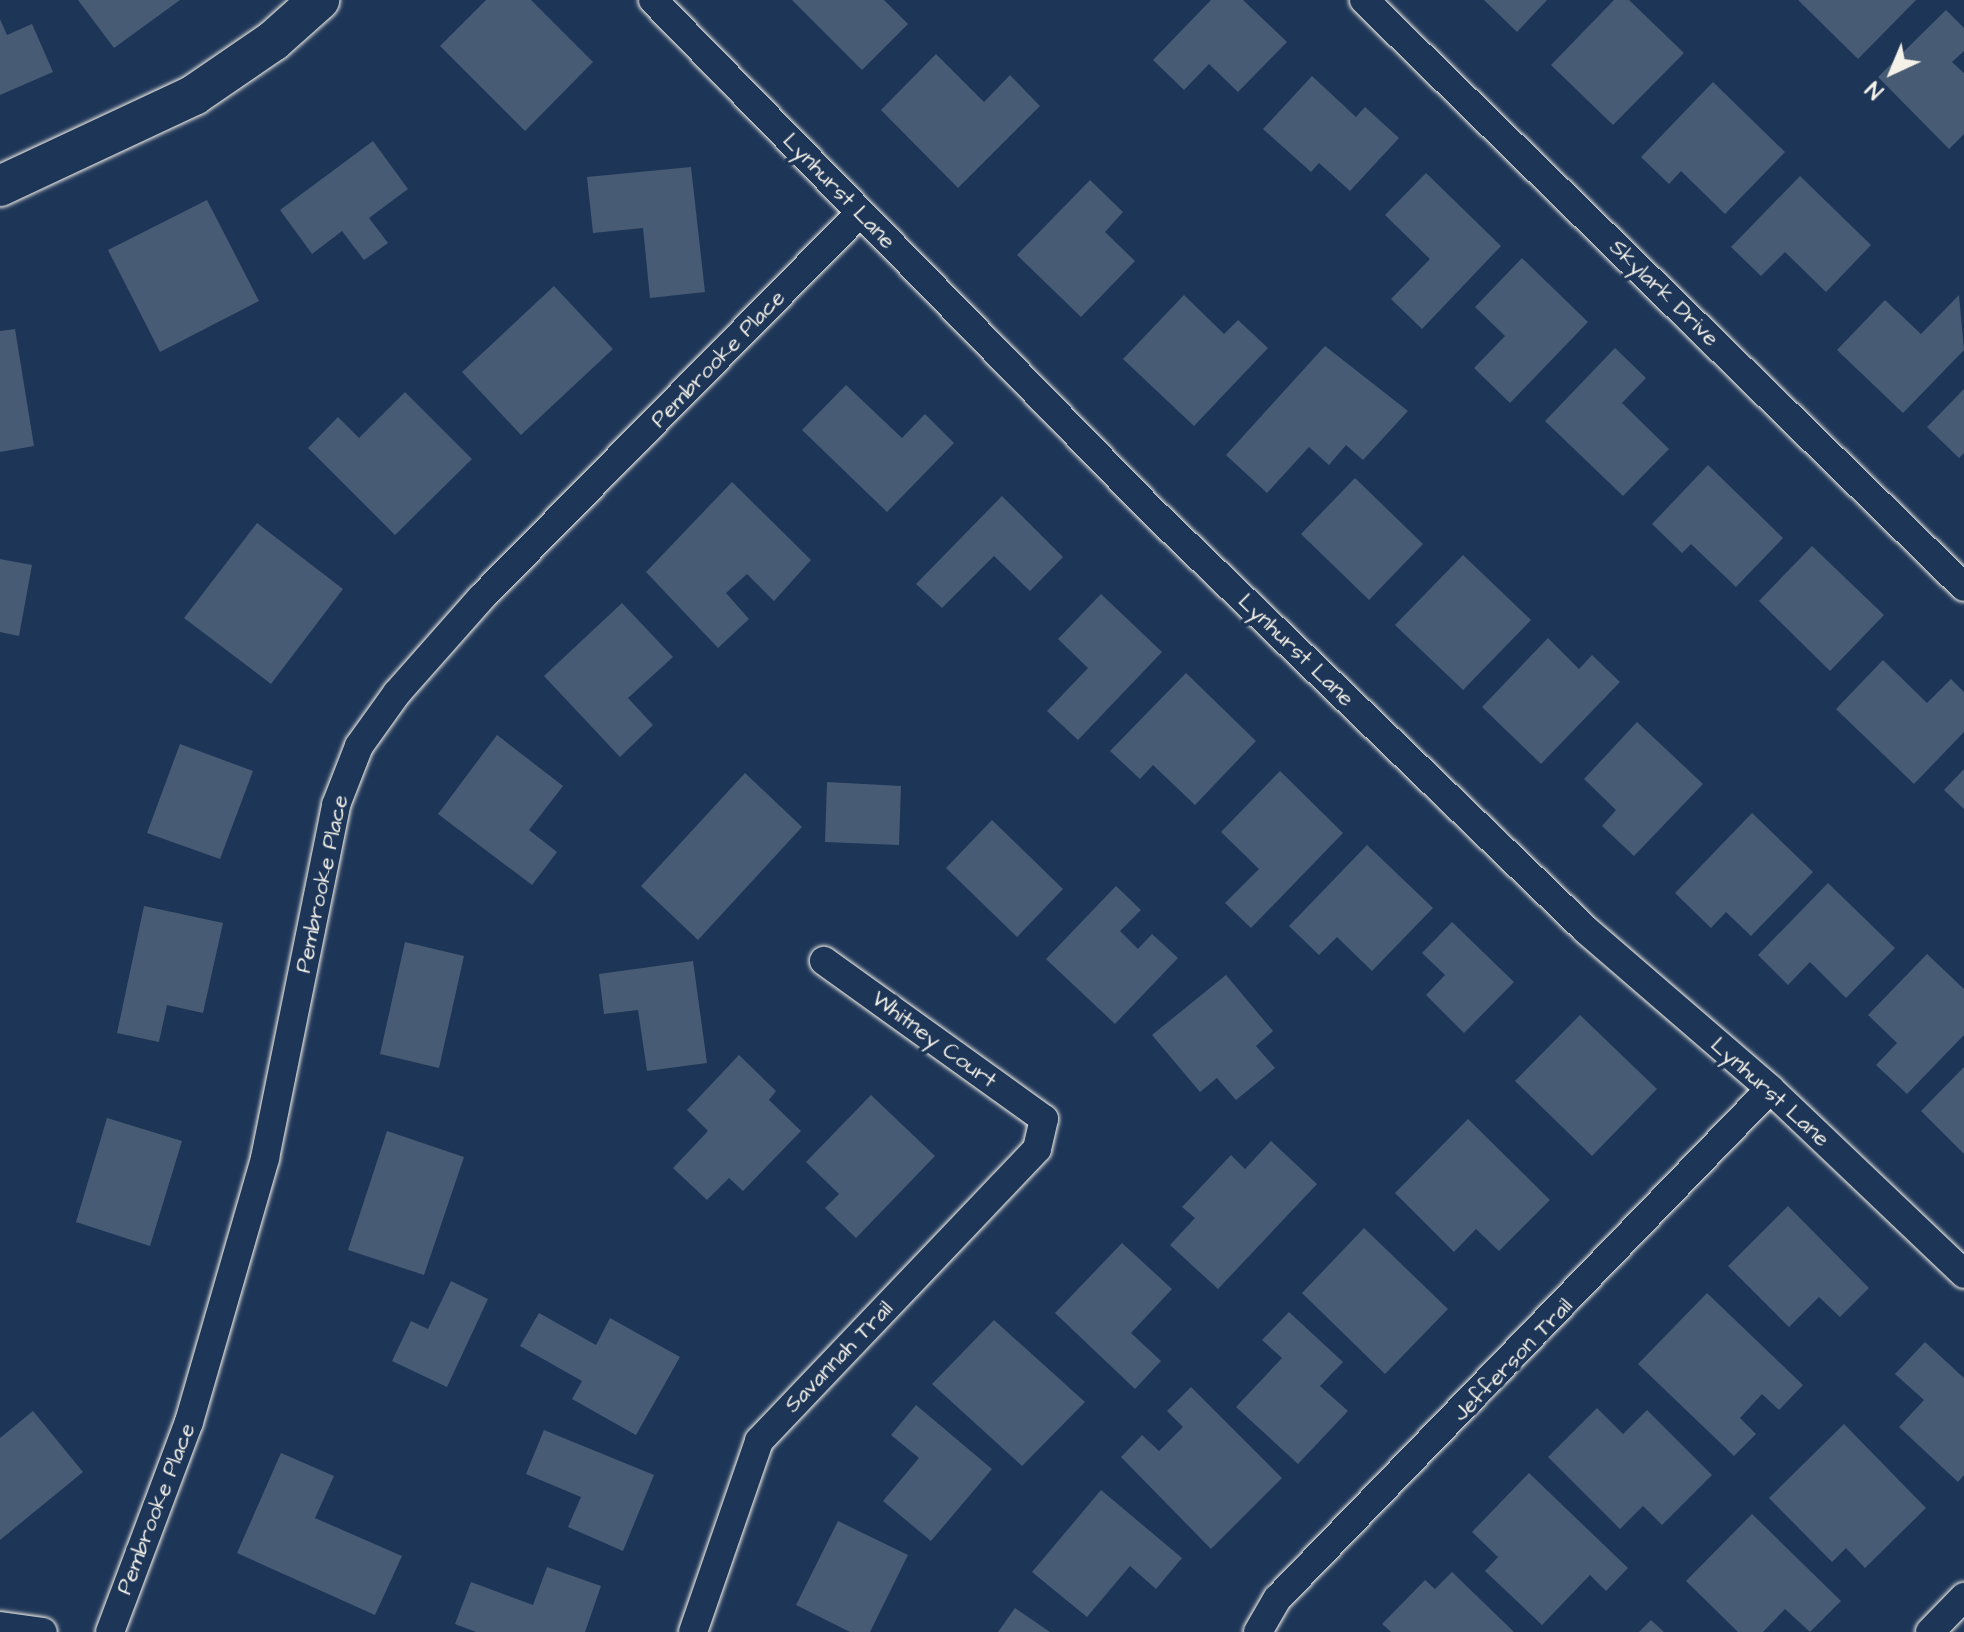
<!DOCTYPE html>
<style>
body{margin:0}
#map{position:relative;width:1964px;height:1632px;overflow:hidden;background:#1d3557;font-family:"Architects Daughter",sans-serif}
div>[style]{position:absolute}
[style*='--x']{left:calc(var(--x)*1px);top:calc(var(--y)*1px);width:calc(var(--w)*1px);rotate:calc(var(--a)*1deg)}
.building>*{inset:0;background:#485b74}
.roads{filter:drop-shadow(0 0 2px #f4f1e8) drop-shadow(0 0 2px #f4f1e8)}
.street>*{height:28px;margin:-14px;padding:0 14px;transform-origin:14px;border-radius:14px;background:#1d3557}
.secondary>*{height:40px;margin:-20px;padding:0 20px;transform-origin:20px;border-radius:20px;background:#1d3557}
span{translate:-50% -50%;white-space:nowrap;text-align:center;line-height:1.15;-webkit-text-stroke:8px #1d3557;paint-order:stroke}
.street-label{font-size:22px;color:#f4f1e8}
.north{position:absolute;left:1852px;top:32px;width:80px;height:80px;-webkit-text-stroke:6px #1d3557;paint-order:stroke;rotate:224deg;font-size:22px;font-weight:700;line-height:32px;text-align:center;color:#f4f1e8}
.north::after{content:'';display:block;margin:auto;width:28px;height:36px;background:#f4f1e8;clip-path:polygon(50% 0,100% 100%,50% 72%,0 100%)}
</style>
<div id="map">
<div class="building">
<i style="clip-path:polygon(78px 0,180px 0,114px 48px)"></i>
<i style="clip-path:polygon(486px 0,531px 0,593px 62px,525px 131px,440px 46px)"></i>
<i style="clip-path:polygon(792px 0,884px 0,908px 24px,862px 70px)"></i>
<i style="clip-path:polygon(1211px 0,1243px 0,1287px 42px,1238px 92px,1209px 64px,1184px 90px,1153px 60px)"></i>
<i style="clip-path:polygon(1484px 0,1547px 0,1517px 32px)"></i>
<i style="clip-path:polygon(1614px 0,1629px 0,1684px 53px,1613px 125px,1551px 65px)"></i>
<i style="clip-path:polygon(1798px 0,1916px 0,1858px 59px)"></i>
<i style="clip-path:polygon(1946px 10px,1964px 28px,1964px 51px,1952px 62px,1964px 73px,1964px 134px,1949px 149px,1878px 77px)"></i>
<i style="clip-path:polygon(0 19px,7px 35px,32px 24px,53px 72px,0 95px)"></i>
<i style="clip-path:polygon(936px 54px,984px 102px,1010px 75px,1040px 106px,958px 188px,881px 110px)"></i>
<i style="clip-path:polygon(1312px 76px,1356px 117px,1365px 107px,1399px 138px,1350px 191px,1319px 163px,1311px 172px,1263px 129px)"></i>
<i style="clip-path:polygon(1713px 82px,1785px 152px,1725px 214px,1681px 171px,1669px 184px,1641px 157px)"></i>
<i style="clip-path:polygon(373px 141px,408px 189px,369px 218px,388px 243px,364px 260px,342px 231px,312px 254px,280px 210px)"></i>
<i style="clip-path:polygon(691px 167px,705px 292px,650px 298px,643px 228px,593px 233px,587px 177px)"></i>
<i style="clip-path:polygon(1426px 173px,1501px 246px,1422px 329px,1391px 299px,1430px 259px,1385px 215px)"></i>
<i style="clip-path:polygon(1800px 176px,1871px 245px,1826px 292px,1785px 252px,1761px 276px,1731px 247px)"></i>
<i style="clip-path:polygon(1090px 180px,1123px 212px,1105px 232px,1135px 261px,1081px 317px,1017px 255px)"></i>
<i style="clip-path:polygon(207px 200px,259px 301px,160px 352px,108px 250px)"></i>
<i style="clip-path:polygon(1522px 258px,1588px 322px,1510px 403px,1474px 368px,1505px 336px,1475px 307px)"></i>
<i style="clip-path:polygon(554px 286px,613px 349px,521px 435px,462px 372px)"></i>
<i style="clip-path:polygon(1184px 295px,1224px 334px,1238px 320px,1268px 348px,1194px 426px,1123px 359px)"></i>
<i style="clip-path:polygon(1959px 295px,1964px 350px,1903px 413px,1837px 350px,1885px 300px,1921px 334px)"></i>
<i style="clip-path:polygon(15px 329px,34px 446px,0 452px,0 331px)"></i>
<i style="clip-path:polygon(1325px 346px,1408px 411px,1363px 460px,1346px 445px,1329px 465px,1309px 447px,1267px 493px,1226px 455px)"></i>
<i style="clip-path:polygon(1615px 348px,1646px 378px,1622px 403px,1669px 449px,1623px 496px,1545px 421px)"></i>
<i style="clip-path:polygon(846px 385px,902px 438px,925px 414px,954px 443px,887px 512px,802px 430px)"></i>
<i style="clip-path:polygon(1964px 389px,1964px 453px,1959px 458px,1927px 427px)"></i>
<i style="clip-path:polygon(405px 392px,472px 459px,395px 535px,308px 448px,338px 417px,359px 438px)"></i>
<i style="clip-path:polygon(1708px 465px,1783px 538px,1736px 587px,1691px 544px,1682px 553px,1652px 524px)"></i>
<i style="clip-path:polygon(1355px 478px,1423px 544px,1369px 600px,1301px 534px)"></i>
<i style="clip-path:polygon(732px 482px,811px 560px,774px 601px,747px 574px,726px 593px,749px 619px,718px 648px,646px 572px)"></i>
<i style="clip-path:polygon(1002px 496px,1063px 557px,1030px 591px,994px 556px,942px 608px,916px 584px)"></i>
<i style="clip-path:polygon(257px 523px,343px 589px,271px 684px,184px 618px)"></i>
<i style="clip-path:polygon(1812px 546px,1884px 615px,1830px 671px,1759px 601px)"></i>
<i style="clip-path:polygon(1463px 555px,1531px 620px,1463px 690px,1395px 625px)"></i>
<i style="clip-path:polygon(0 559px,32px 565px,19px 636px,0 632px)"></i>
<i style="clip-path:polygon(1101px 594px,1162px 652px,1078px 740px,1047px 711px,1088px 668px,1058px 639px)"></i>
<i style="clip-path:polygon(622px 603px,673px 657px,628px 698px,653px 725px,620px 757px,544px 676px)"></i>
<i style="clip-path:polygon(1548px 638px,1579px 669px,1592px 655px,1620px 682px,1541px 764px,1482px 707px)"></i>
<i style="clip-path:polygon(1883px 660px,1927px 703px,1951px 679px,1964px 692px,1964px 732px,1914px 784px,1836px 709px)"></i>
<i style="clip-path:polygon(1186px 673px,1256px 741px,1195px 805px,1153px 765px,1140px 779px,1110px 751px)"></i>
<i style="clip-path:polygon(1637px 722px,1703px 784px,1634px 856px,1602px 826px,1616px 810px,1584px 779px)"></i>
<i style="clip-path:polygon(497px 735px,563px 786px,529px 830px,557px 852px,532px 885px,438px 814px)"></i>
<i style="clip-path:polygon(180px 744px,253px 771px,220px 859px,147px 833px)"></i>
<i style="clip-path:polygon(1964px 769px,1964px 809px,1944px 790px)"></i>
<i style="clip-path:polygon(1280px 771px,1343px 833px,1251px 928px,1225px 903px,1259px 869px,1221px 832px)"></i>
<i style="clip-path:polygon(745px 773px,802px 827px,698px 940px,641px 886px)"></i>
<i style="clip-path:polygon(827px 782px,901px 786px,899px 845px,825px 842px)"></i>
<i style="clip-path:polygon(1752px 813px,1813px 872px,1751px 936px,1726px 912px,1711px 928px,1675px 893px)"></i>
<i style="clip-path:polygon(992px 820px,1063px 889px,1017px 937px,946px 868px)"></i>
<i style="clip-path:polygon(1367px 845px,1433px 908px,1372px 971px,1337px 937px,1319px 955px,1289px 926px)"></i>
<i style="clip-path:polygon(1828px 883px,1895px 948px,1846px 998px,1810px 962px,1788px 985px,1758px 955px)"></i>
<i style="clip-path:polygon(1116px 886px,1141px 910px,1120px 931px,1138px 949px,1152px 934px,1178px 958px,1115px 1024px,1046px 959px)"></i>
<i style="clip-path:polygon(144px 906px,223px 923px,203px 1013px,167px 1005px,159px 1042px,117px 1033px)"></i>
<i style="clip-path:polygon(1452px 922px,1514px 982px,1464px 1033px,1426px 995px,1445px 975px,1422px 953px)"></i>
<i style="clip-path:polygon(405px 942px,464px 956px,439px 1068px,380px 1054px)"></i>
<i style="clip-path:polygon(1927px 954px,1964px 989px,1964px 1035px,1907px 1094px,1876px 1065px,1897px 1043px,1868px 1015px)"></i>
<i style="clip-path:polygon(693px 961px,707px 1063px,647px 1071px,638px 1010px,604px 1014px,599px 974px)"></i>
<i style="clip-path:polygon(1226px 975px,1273px 1031px,1256px 1046px,1275px 1068px,1236px 1100px,1217px 1078px,1200px 1092px,1152px 1035px)"></i>
<i style="clip-path:polygon(1580px 1015px,1657px 1089px,1592px 1156px,1515px 1081px)"></i>
<i style="clip-path:polygon(739px 1055px,776px 1091px,769px 1100px,801px 1131px,743px 1191px,729px 1178px,707px 1200px,673px 1168px,708px 1131px,687px 1110px)"></i>
<i style="clip-path:polygon(1964px 1067px,1964px 1154px,1921px 1111px)"></i>
<i style="clip-path:polygon(871px 1095px,935px 1156px,856px 1238px,825px 1208px,839px 1194px,806px 1162px)"></i>
<i style="clip-path:polygon(107px 1118px,182px 1141px,150px 1246px,76px 1222px)"></i>
<i style="clip-path:polygon(1468px 1119px,1550px 1200px,1499px 1251px,1476px 1229px,1454px 1252px,1395px 1193px)"></i>
<i style="clip-path:polygon(387px 1131px,464px 1157px,424px 1275px,348px 1250px)"></i>
<i style="clip-path:polygon(1271px 1141px,1317px 1184px,1218px 1289px,1170px 1245px,1195px 1218px,1182px 1207px,1231px 1155px,1245px 1169px)"></i>
<i style="clip-path:polygon(1788px 1206px,1869px 1288px,1840px 1317px,1819px 1297px,1789px 1327px,1728px 1266px)"></i>
<i style="clip-path:polygon(1364px 1228px,1448px 1309px,1385px 1374px,1302px 1293px)"></i>
<i style="clip-path:polygon(1122px 1243px,1172px 1289px,1131px 1333px,1161px 1361px,1135px 1389px,1055px 1313px)"></i>
<i style="clip-path:polygon(451px 1281px,488px 1299px,447px 1387px,392px 1361px,411px 1321px,428px 1329px)"></i>
<i style="clip-path:polygon(1707px 1293px,1803px 1385px,1779px 1410px,1762px 1394px,1740px 1418px,1756px 1434px,1734px 1456px,1638px 1364px)"></i>
<i style="clip-path:polygon(1289px 1312px,1343px 1362px,1320px 1386px,1348px 1411px,1298px 1464px,1236px 1407px,1282px 1358px,1262px 1340px)"></i>
<i style="clip-path:polygon(539px 1313px,596px 1345px,610px 1318px,680px 1357px,636px 1435px,572px 1399px,582px 1381px,520px 1346px)"></i>
<i style="clip-path:polygon(994px 1320px,1085px 1402px,1022px 1466px,932px 1384px)"></i>
<i style="clip-path:polygon(1925px 1342px,1964px 1378px,1964px 1475px,1958px 1482px,1899px 1427px,1924px 1400px,1895px 1374px)"></i>
<i style="clip-path:polygon(1191px 1387px,1282px 1478px,1211px 1549px,1121px 1457px,1142px 1435px,1159px 1451px,1183px 1427px,1167px 1411px)"></i>
<i style="clip-path:polygon(916px 1405px,992px 1469px,931px 1541px,883px 1501px,919px 1458px,891px 1435px)"></i>
<i style="clip-path:polygon(1597px 1408px,1623px 1434px,1647px 1410px,1712px 1475px,1662px 1525px,1643px 1506px,1620px 1529px,1548px 1457px)"></i>
<i style="clip-path:polygon(33px 1411px,83px 1472px,0 1540px,0 1438px)"></i>
<i style="clip-path:polygon(1844px 1424px,1926px 1508px,1865px 1568px,1846px 1548px,1832px 1562px,1769px 1498px)"></i>
<i style="clip-path:polygon(544px 1430px,654px 1475px,623px 1551px,568px 1527px,581px 1497px,526px 1474px)"></i>
<i style="clip-path:polygon(281px 1453px,334px 1476px,315px 1518px,402px 1556px,375px 1615px,237px 1553px)"></i>
<i style="clip-path:polygon(1529px 1473px,1628px 1568px,1606px 1591px,1590px 1575px,1542px 1625px,1485px 1571px,1498px 1557px,1472px 1532px)"></i>
<i style="clip-path:polygon(1101px 1490px,1182px 1558px,1156px 1589px,1130px 1566px,1087px 1617px,1032px 1572px)"></i>
<i style="clip-path:polygon(1752px 1514px,1841px 1601px,1810px 1632px,1785px 1609px,1763px 1632px,1738px 1632px,1686px 1581px)"></i>
<i style="clip-path:polygon(838px 1521px,908px 1555px,870px 1632px,850px 1632px,796px 1605px)"></i>
<i style="clip-path:polygon(547px 1567px,601px 1586px,585px 1632px,476px 1632px,455px 1624px,471px 1582px,533px 1605px)"></i>
<i style="clip-path:polygon(1452px 1572px,1514px 1632px,1391px 1632px,1382px 1624px,1425px 1580px,1435px 1589px)"></i>
<i style="clip-path:polygon(1015px 1608px,1050px 1632px,998px 1632px)"></i>
<i style="clip-path:polygon(1651px 1620px,1664px 1632px,1639px 1632px)"></i>
</div>
<div class="roads">
<div class="street">
<i style="--x:653;--y:0;--w:713;--a:45.68"></i>
<i style="--x:1151;--y:510;--w:605;--a:43.99"></i>
<i style="--x:1586;--y:930;--w:243;--a:40.8"></i>
<i style="--x:1770;--y:1089;--w:268;--a:43.6"></i>
<i style="--x:1364;--y:0;--w:839;--a:44.37"></i>
<i style="--x:0;--y:1626;--w:43;--a:7.9"></i>
<i style="--x:110;--y:1632;--w:224;--a:-69.4"></i>
<i style="--x:189;--y:1422;--w:275;--a:-73.9"></i>
<i style="--x:265;--y:1158;--w:360;--a:-78.6"></i>
<i style="--x:336;--y:805;--w:63;--a:-68.7"></i>
<i style="--x:359;--y:746;--w:65;--a:-54.4"></i>
<i style="--x:397;--y:693;--w:127;--a:-48.5"></i>
<i style="--x:481;--y:598;--w:540;--a:-45.45"></i>
<i style="--x:693;--y:1632;--w:202;--a:-70.9"></i>
<i style="--x:759;--y:1441;--w:403;--a:-46.4"></i>
<i style="--x:1037;--y:1149;--w:31;--a:-77"></i>
<i style="--x:1044;--y:1119;--w:271;--a:-144.3"></i>
<i style="--x:1258;--y:1632;--w:39;--a:-60"></i>
<i style="--x:1278;--y:1598;--w:708;--a:-45.97"></i>
<i style="--x:1930;--y:1632;--w:49;--a:-45.8"></i>
</div>
<div class="secondary">
<i style="--x:0;--y:186;--w:214;--a:-25.1"></i>
<i style="--x:194;--y:95;--w:96;--a:-34.4"></i>
<i style="--x:273;--y:41;--w:62;--a:-41.7"></i>
</div>
</div>
<div class="street-label">
<span style="left:839px;top:191px;rotate:46deg">Lynhurst Lane</span>
<span style="left:1664px;top:293px;rotate:44deg">Skylark Drive</span>
<span style="left:718px;top:359px;rotate:-46deg">Pembrooke Place</span>
<span style="left:1296px;top:650px;rotate:44deg">Lynhurst Lane</span>
<span style="left:322px;top:884px;rotate:-78deg">Pembrooke Place</span>
<span style="left:934px;top:1040px;rotate:36deg">Whitney Court</span>
<span style="left:1770px;top:1092px;rotate:42deg">Lynhurst Lane</span>
<span style="left:839px;top:1357px;rotate:-46deg">Savannah Trail</span>
<span style="left:1513px;top:1360px;rotate:-46deg">Jefferson Trail</span>
<span style="left:156px;top:1509px;rotate:-69deg">Pembrooke Place</span>
</div>
<div class="north">N</div>
</div>
